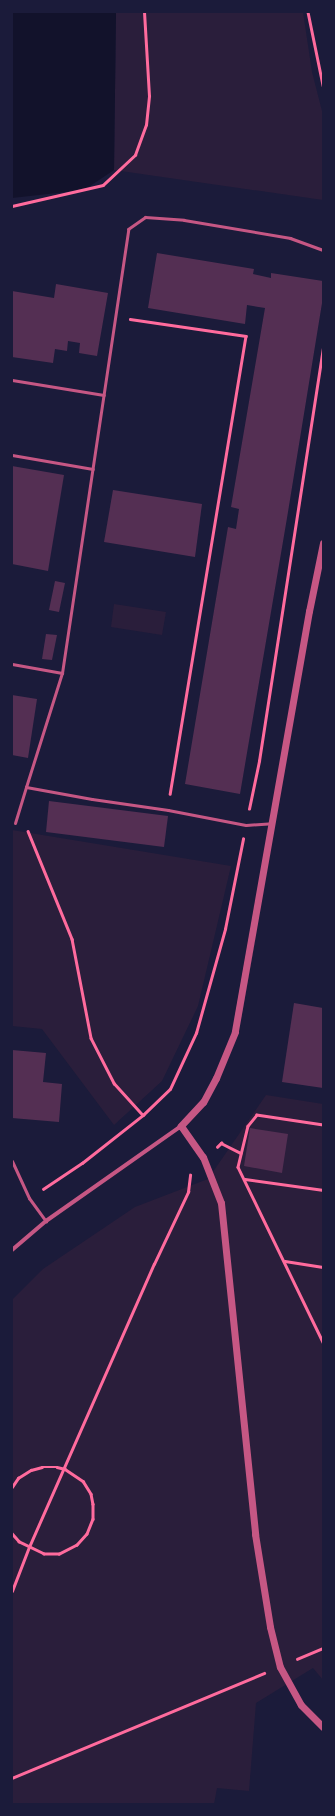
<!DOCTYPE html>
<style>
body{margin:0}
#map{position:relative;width:335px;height:1816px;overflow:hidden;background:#1b1b3a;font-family:"Varela Round",sans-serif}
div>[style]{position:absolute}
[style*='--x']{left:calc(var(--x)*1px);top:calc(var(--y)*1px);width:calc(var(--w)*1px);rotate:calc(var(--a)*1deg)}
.green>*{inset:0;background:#2a1e3b}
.water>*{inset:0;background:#12122b}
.building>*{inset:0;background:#542f53}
.path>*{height:2.5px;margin:-1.25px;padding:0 1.25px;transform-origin:1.25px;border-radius:1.25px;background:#ff6b9d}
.service>*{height:3px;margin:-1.5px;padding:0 1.5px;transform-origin:1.5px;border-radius:1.5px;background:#c65784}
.minor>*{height:4px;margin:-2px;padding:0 2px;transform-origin:2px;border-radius:2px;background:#c65784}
.tertiary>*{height:7px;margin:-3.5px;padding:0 3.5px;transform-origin:3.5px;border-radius:3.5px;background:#c65784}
span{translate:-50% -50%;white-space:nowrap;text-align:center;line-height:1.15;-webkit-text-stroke:3px #1b1b3a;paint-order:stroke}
.frame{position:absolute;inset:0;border:13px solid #1b1b3a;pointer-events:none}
</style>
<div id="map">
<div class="green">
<i style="clip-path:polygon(116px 12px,303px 12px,312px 72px,323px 115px,323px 200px,114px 170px)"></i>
<i style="clip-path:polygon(114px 604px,166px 612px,162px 635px,111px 627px)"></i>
<i style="clip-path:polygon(12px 830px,231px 866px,198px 1006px,162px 1081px,114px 1125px,42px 1029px,12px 1026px)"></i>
<i style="clip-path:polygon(266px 1095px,323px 1104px,323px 1680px,313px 1668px,256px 1703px,249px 1791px,217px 1788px,214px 1804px,12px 1804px,12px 1300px,43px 1269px,135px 1207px,208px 1179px)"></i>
</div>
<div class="water">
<i style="clip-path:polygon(12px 12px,116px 12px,114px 170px,84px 190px,12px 198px)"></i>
</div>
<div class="building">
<i style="clip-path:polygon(157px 253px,254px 269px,253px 274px,271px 278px,271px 273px,323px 281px,323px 297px,287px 518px,240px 794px,185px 784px,228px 527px,236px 529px,239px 509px,231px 507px,265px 308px,247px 305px,245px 324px,148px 308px)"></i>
<i style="clip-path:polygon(56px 284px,108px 293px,97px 356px,79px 353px,80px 343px,68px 341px,67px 351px,55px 349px,53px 363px,12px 357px,12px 291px,54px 298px)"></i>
<i style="clip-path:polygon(12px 466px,64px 475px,48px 571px,12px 564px)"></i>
<i style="clip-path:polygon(113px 490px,202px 504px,195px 557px,104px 542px)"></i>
<i style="clip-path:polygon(55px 581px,65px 583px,59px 612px,49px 610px)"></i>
<i style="clip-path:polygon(46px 634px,57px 635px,52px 660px,42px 659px)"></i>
<i style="clip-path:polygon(12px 695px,37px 699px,28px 758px,12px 755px)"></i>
<i style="clip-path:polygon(49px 801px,168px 816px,164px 847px,46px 832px)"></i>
<i style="clip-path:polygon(294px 1003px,323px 1008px,323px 1088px,282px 1082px)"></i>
<i style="clip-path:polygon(12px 1050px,46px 1053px,43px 1082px,62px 1084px,59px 1122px,12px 1118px)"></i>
<i style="clip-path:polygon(250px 1128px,288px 1134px,282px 1173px,244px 1166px)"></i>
</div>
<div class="path">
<i style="--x:308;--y:12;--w:75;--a:78.4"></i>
<i style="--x:12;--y:206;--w:93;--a:-13"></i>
<i style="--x:103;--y:185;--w:44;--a:-43.2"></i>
<i style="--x:135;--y:155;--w:32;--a:-70"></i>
<i style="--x:146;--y:125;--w:29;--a:-84"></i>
<i style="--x:149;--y:96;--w:84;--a:-93.4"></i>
<i style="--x:130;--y:319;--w:117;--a:8.3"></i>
<i style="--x:246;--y:336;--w:464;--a:99.4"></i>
<i style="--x:249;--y:809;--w:49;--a:-78.2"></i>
<i style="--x:259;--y:761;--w:417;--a:-81.2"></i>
<i style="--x:28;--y:831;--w:117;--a:67.8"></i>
<i style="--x:72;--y:939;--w:101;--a:79.1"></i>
<i style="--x:91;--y:1038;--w:51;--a:62.9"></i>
<i style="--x:114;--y:1083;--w:43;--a:47.8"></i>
<i style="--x:323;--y:1125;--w:67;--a:-171.4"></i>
<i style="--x:257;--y:1115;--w:14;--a:129"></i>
<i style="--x:248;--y:1126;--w:42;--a:103.7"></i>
<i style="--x:238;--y:1167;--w:195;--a:64.1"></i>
<i style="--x:217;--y:1147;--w:6;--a:-45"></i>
<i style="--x:221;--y:1143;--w:22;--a:27"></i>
<i style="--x:245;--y:1179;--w:79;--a:8"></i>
<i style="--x:43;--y:1189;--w:47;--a:-33.7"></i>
<i style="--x:82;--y:1163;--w:78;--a:-38.2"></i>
<i style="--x:143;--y:1115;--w:37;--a:-44"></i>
<i style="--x:170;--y:1089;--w:62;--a:-65.1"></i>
<i style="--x:196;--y:1033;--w:108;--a:-74.4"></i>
<i style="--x:225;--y:929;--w:92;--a:-78.7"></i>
<i style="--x:285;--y:1261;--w:38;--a:9"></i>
<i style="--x:12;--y:1487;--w:11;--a:-56"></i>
<i style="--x:18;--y:1478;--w:15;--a:-32"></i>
<i style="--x:31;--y:1470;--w:11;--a:-15"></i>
<i style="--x:42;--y:1467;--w:15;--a:0"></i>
<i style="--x:57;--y:1467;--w:8;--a:14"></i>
<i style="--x:65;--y:1469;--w:22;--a:34"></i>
<i style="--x:83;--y:1481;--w:15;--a:58"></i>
<i style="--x:91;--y:1494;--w:10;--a:79"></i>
<i style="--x:93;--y:1504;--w:15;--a:90"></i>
<i style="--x:93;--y:1519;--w:16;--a:112"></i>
<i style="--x:87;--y:1534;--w:15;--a:132"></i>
<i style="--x:77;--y:1545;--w:20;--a:153"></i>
<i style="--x:59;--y:1554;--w:15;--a:180"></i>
<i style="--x:44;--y:1554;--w:28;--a:-154"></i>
<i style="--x:19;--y:1542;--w:11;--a:-131"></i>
<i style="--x:12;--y:1591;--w:47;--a:-68.9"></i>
<i style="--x:29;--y:1547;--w:309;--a:-66.2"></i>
<i style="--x:154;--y:1264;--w:80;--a:-64.7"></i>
<i style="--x:188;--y:1192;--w:17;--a:-83"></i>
<i style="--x:297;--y:1659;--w:28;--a:-23"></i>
<i style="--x:12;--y:1778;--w:273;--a:-22.6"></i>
</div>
<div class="service">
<i style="--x:12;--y:380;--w:93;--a:9.3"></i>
<i style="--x:12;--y:455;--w:82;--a:9.8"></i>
<i style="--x:12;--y:664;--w:51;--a:10.2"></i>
<i style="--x:26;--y:787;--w:120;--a:-72.5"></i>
<i style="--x:62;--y:673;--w:449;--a:-81.5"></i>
<i style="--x:128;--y:229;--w:21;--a:-35"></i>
<i style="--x:145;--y:217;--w:39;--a:4"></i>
<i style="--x:184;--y:220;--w:108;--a:9.6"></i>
<i style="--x:290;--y:238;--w:35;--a:20"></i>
<i style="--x:15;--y:823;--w:38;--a:-73"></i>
<i style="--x:26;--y:787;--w:67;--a:10.3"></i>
<i style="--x:92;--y:799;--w:77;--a:8.2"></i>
<i style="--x:168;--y:810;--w:79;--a:10.9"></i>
<i style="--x:246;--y:825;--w:26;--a:-4"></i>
<i style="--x:12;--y:1161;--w:41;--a:65.3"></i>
<i style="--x:29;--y:1198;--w:29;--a:54"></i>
</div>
<div class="minor">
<i style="--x:12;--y:1250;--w:45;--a:-40.5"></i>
<i style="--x:46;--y:1221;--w:165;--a:-35.1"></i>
</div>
<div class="tertiary">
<i style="--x:323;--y:543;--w:69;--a:101.6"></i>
<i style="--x:309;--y:611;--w:427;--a:100"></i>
<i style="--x:235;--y:1032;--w:50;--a:112.4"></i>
<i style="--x:216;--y:1078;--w:27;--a:118"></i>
<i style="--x:203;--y:1102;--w:33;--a:133"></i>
<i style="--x:181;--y:1126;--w:38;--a:55"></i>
<i style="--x:203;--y:1157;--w:49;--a:68.6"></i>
<i style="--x:221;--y:1203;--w:333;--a:84.1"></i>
<i style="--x:255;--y:1534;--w:94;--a:80.8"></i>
<i style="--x:270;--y:1627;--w:41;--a:76"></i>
<i style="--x:280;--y:1667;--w:43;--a:61.1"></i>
<i style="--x:301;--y:1705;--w:31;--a:45"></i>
</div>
<div class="frame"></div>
</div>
